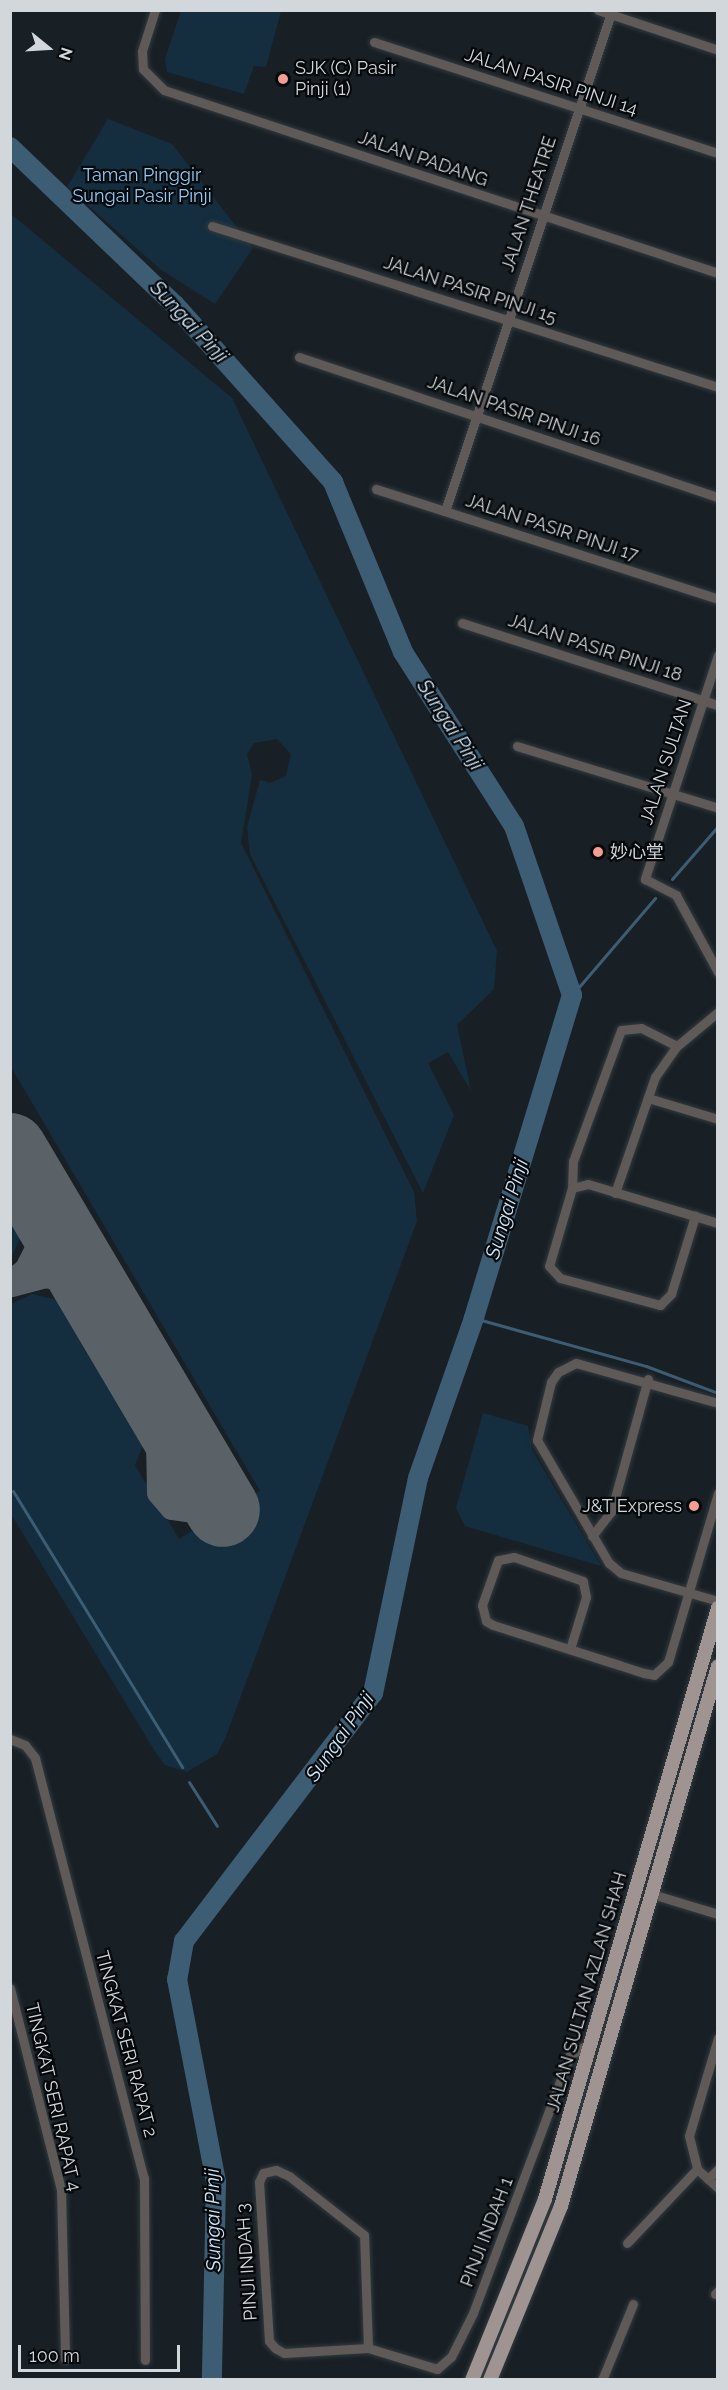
<!DOCTYPE html>
<meta charset="utf-8">
<style>
body{margin:0}
#map{position:relative;width:728px;height:2390px;overflow:hidden;background:#182026;font-family:Raleway,"Noto Sans SC",sans-serif}
div>[style]{position:absolute}
[style*='--x']{left:calc(var(--x)*1px);top:calc(var(--y)*1px);width:calc(var(--w)*1px);rotate:calc(var(--a)*1deg)}
.green>*{inset:0;background:#142e3f}
.stream>*{height:3px;margin:-1.5px;padding:0 1.5px;transform-origin:1.5px;border-radius:1.5px;background:#3d5d74}
.river>*{height:20px;margin:-10px;padding:0 10px;transform-origin:10px;border-radius:10px;background:#3d5d74}
.taxiway>*{height:28px;margin:-14px;padding:0 14px;transform-origin:14px;border-radius:14px;background:#5a6267}
.runway>*{height:74px;margin:-37px;padding:0 37px;transform-origin:37px;border-radius:37px;background:#5a6267}
.roads{filter:drop-shadow(0 0 2px #323a3f) drop-shadow(0 0 2px #323a3f)}
.street>*{height:9px;margin:-4.5px;padding:0 4.5px;transform-origin:4.5px;border-radius:4.5px;background:#5f5958}
.primary>*{height:14px;margin:-7px;padding:0 7px;transform-origin:7px;border-radius:7px;background:#a09493}
.dots>*{width:16px;height:16px;translate:-50% -50%;box-sizing:border-box;border:3px solid #06090b;border-radius:50%}
span{translate:-50% -50%;white-space:nowrap;text-align:center;line-height:1.15;-webkit-text-stroke:4.5px #06090b;paint-order:stroke}
.poi-label{font-size:18px;color:#d1d7db}
.left{translate:0 -50%;text-align:left}
.right{translate:-100% -50%;text-align:right}
.street-label{font-size:18px;color:#d1d7db}
.park-label{font-size:18px;color:#92caf4}
.water-label{font-size:20px;color:#cfe5f6;font-style:italic}
.frame{position:absolute;inset:0;border:12px solid #d1d7db;pointer-events:none}
.north{position:absolute;left:18px;top:18px;width:60px;height:60px;-webkit-text-stroke:4px #06090b;paint-order:stroke;rotate:108deg;font-size:16px;font-weight:700;line-height:24px;text-align:center;color:#d1d7db}
.north::after{content:'';display:block;margin:auto;width:21px;height:27px;background:#d1d7db;clip-path:polygon(50% 0,100% 100%,50% 72%,0 100%)}
.scale{position:absolute;left:18px;top:2345px;width:162px;height:27px;box-sizing:border-box;border:3px solid #d1d7db;border-top:0;padding-left:8px;font-size:18px;line-height:21px;white-space:nowrap;color:#d1d7db;-webkit-text-stroke:4px #06090b;paint-order:stroke}
</style>
<div id="map">
<div class="green">
<i style="clip-path:polygon(181px 11px,281px 11px,266px 67px,254px 66px,244px 94px,167px 72px,165px 59px)"></i>
<i style="clip-path:polygon(108px 119px,172px 144px,253px 248px,215px 304px,160px 269px,67px 187px)"></i>
<i style="clip-path:polygon(11px 214px,232px 398px,497px 951px,494px 989px,457px 1025px,471px 1091px,448px 1052px,428px 1063px,454px 1115px,423px 1193px,250px 854px,247px 827px,260px 780px,270px 783px,286px 776px,291px 754px,277px 739px,254px 743px,247px 754px,252px 775px,241px 843px,414px 1192px,417px 1221px,225px 1739px,217px 1754px,187px 1772px,165px 1765px,156px 1753px,11px 1514px,11px 1304px,32px 1294px,63px 1301px,144px 1443px,135px 1465px,179px 1539px,260px 1491px,11px 1067px)"></i>
<i style="clip-path:polygon(11px 1213px,22px 1234px,11px 1258px,10px 1258px)"></i>
<i style="clip-path:polygon(483px 1413px,528px 1426px,532px 1450px,601px 1566px,465px 1526px,456px 1508px)"></i>
</div>
<div class="stream">
<i style="--x:672;--y:879;--w:70;--a:-49"></i>
<i style="--x:572;--y:995;--w:128;--a:-49.4"></i>
<i style="--x:474;--y:1318;--w:179;--a:15.6"></i>
<i style="--x:646;--y:1366;--w:77;--a:20.6"></i>
<i style="--x:13;--y:1491;--w:324;--a:58.5"></i>
<i style="--x:189;--y:1782;--w:52;--a:57.5"></i>
</div>
<div class="river">
<i style="--x:10;--y:147;--w:227;--a:43.8"></i>
<i style="--x:174;--y:304;--w:239;--a:48.2"></i>
<i style="--x:333;--y:482;--w:184;--a:67.6"></i>
<i style="--x:403;--y:652;--w:206;--a:57.5"></i>
<i style="--x:514;--y:826;--w:179;--a:71.1"></i>
<i style="--x:572;--y:995;--w:338;--a:106.9"></i>
<i style="--x:474;--y:1318;--w:170;--a:109.3"></i>
<i style="--x:418;--y:1478;--w:220;--a:101.8"></i>
<i style="--x:373;--y:1693;--w:312;--a:127.3"></i>
<i style="--x:184;--y:1941;--w:39;--a:100"></i>
<i style="--x:177;--y:1979;--w:207;--a:79.1"></i>
<i style="--x:216;--y:2182;--w:198;--a:91.2"></i>
</div>
<div class="taxiway">
<i style="--x:14;--y:1282;--w:18;--a:-38"></i>
<i style="--x:28;--y:1271;--w:28;--a:-63"></i>
<i style="--x:41;--y:1246;--w:28;--a:-84"></i>
<i style="--x:44;--y:1218;--w:32;--a:-110"></i>
<i style="--x:12;--y:1283;--w:35;--a:-15"></i>
<i style="--x:46;--y:1274;--w:14;--a:12"></i>
<i style="--x:60;--y:1277;--w:49;--a:33.4"></i>
<i style="--x:148;--y:1382;--w:115;--a:49.9"></i>
<i style="--x:222;--y:1470;--w:27;--a:96"></i>
<i style="--x:219;--y:1497;--w:23;--a:146"></i>
<i style="--x:200;--y:1510;--w:27;--a:-172"></i>
<i style="--x:173;--y:1506;--w:18;--a:-131"></i>
<i style="--x:161;--y:1492;--w:54;--a:-91.1"></i>
<i style="--x:160;--y:1438;--w:57;--a:-102.1"></i>
</div>
<div class="runway">
<i style="--x:10;--y:1150;--w:418;--a:59.4"></i>
</div>
<div class="roads">
<div class="street">
<i style="--x:155;--y:10;--w:43;--a:107.6"></i>
<i style="--x:142;--y:51;--w:18;--a:87"></i>
<i style="--x:143;--y:69;--w:30;--a:45"></i>
<i style="--x:164;--y:90;--w:583;--a:18.28"></i>
<i style="--x:598;--y:10;--w:126;--a:18.4"></i>
<i style="--x:374;--y:42;--w:361;--a:17.9"></i>
<i style="--x:212;--y:226;--w:531;--a:17.65"></i>
<i style="--x:299;--y:357;--w:442;--a:18.5"></i>
<i style="--x:376;--y:489;--w:359;--a:17.8"></i>
<i style="--x:445;--y:511;--w:528;--a:-71.57"></i>
<i style="--x:462;--y:623;--w:269;--a:17.8"></i>
<i style="--x:718;--y:655;--w:236;--a:108.1"></i>
<i style="--x:645;--y:879;--w:35;--a:27"></i>
<i style="--x:676;--y:895;--w:88;--a:61.4"></i>
<i style="--x:517;--y:746;--w:210;--a:17.1"></i>
<i style="--x:677;--y:1046;--w:40;--a:-153.4"></i>
<i style="--x:641;--y:1028;--w:20;--a:174"></i>
<i style="--x:621;--y:1030;--w:140;--a:110.1"></i>
<i style="--x:573;--y:1161;--w:27;--a:92"></i>
<i style="--x:572;--y:1188;--w:81;--a:106.4"></i>
<i style="--x:549;--y:1266;--w:16;--a:47"></i>
<i style="--x:560;--y:1278;--w:104;--a:15.1"></i>
<i style="--x:660;--y:1305;--w:16;--a:-45"></i>
<i style="--x:671;--y:1294;--w:82;--a:-72.9"></i>
<i style="--x:648;--y:1098;--w:73;--a:16.7"></i>
<i style="--x:572;--y:1188;--w:16;--a:-14"></i>
<i style="--x:588;--y:1184;--w:136;--a:16.7"></i>
<i style="--x:615;--y:1193;--w:123;--a:-71"></i>
<i style="--x:655;--y:1077;--w:38;--a:-55"></i>
<i style="--x:677;--y:1046;--w:53;--a:-39.7"></i>
<i style="--x:718;--y:1403;--w:148;--a:-164.3"></i>
<i style="--x:576;--y:1363;--w:20;--a:153"></i>
<i style="--x:558;--y:1372;--w:12;--a:125"></i>
<i style="--x:551;--y:1382;--w:60;--a:103.6"></i>
<i style="--x:537;--y:1440;--w:143;--a:59.7"></i>
<i style="--x:609;--y:1563;--w:16;--a:40"></i>
<i style="--x:621;--y:1573;--w:101;--a:16.1"></i>
<i style="--x:592;--y:1536;--w:31;--a:-52"></i>
<i style="--x:611;--y:1512;--w:138;--a:-74.5"></i>
<i style="--x:570;--y:1649;--w:54;--a:-72.9"></i>
<i style="--x:586;--y:1597;--w:16;--a:-101"></i>
<i style="--x:583;--y:1581;--w:73;--a:-160.8"></i>
<i style="--x:514;--y:1557;--w:16;--a:169"></i>
<i style="--x:498;--y:1560;--w:48;--a:109.6"></i>
<i style="--x:482;--y:1605;--w:16;--a:76"></i>
<i style="--x:486;--y:1621;--w:8;--a:30"></i>
<i style="--x:493;--y:1625;--w:132;--a:17.6"></i>
<i style="--x:619;--y:1665;--w:26;--a:18"></i>
<i style="--x:644;--y:1673;--w:10;--a:11"></i>
<i style="--x:654;--y:1675;--w:19;--a:-43"></i>
<i style="--x:668;--y:1662;--w:176;--a:-73.5"></i>
<i style="--x:10;--y:1739;--w:16;--a:22"></i>
<i style="--x:25;--y:1745;--w:16;--a:52"></i>
<i style="--x:35;--y:1758;--w:434;--a:75.5"></i>
<i style="--x:144;--y:2178;--w:182;--a:89.7"></i>
<i style="--x:652;--y:1894;--w:69;--a:16.9"></i>
<i style="--x:10;--y:1988;--w:208;--a:75.8"></i>
<i style="--x:61;--y:2190;--w:169;--a:88.6"></i>
<i style="--x:718;--y:2038;--w:102;--a:106.5"></i>
<i style="--x:689;--y:2136;--w:34;--a:76"></i>
<i style="--x:697;--y:2169;--w:28;--a:42"></i>
<i style="--x:708;--y:2179;--w:14;--a:-45"></i>
<i style="--x:627;--y:2243;--w:102;--a:-46.6"></i>
<i style="--x:715;--y:2294;--w:4;--a:-45"></i>
<i style="--x:368;--y:2348;--w:113;--a:-92"></i>
<i style="--x:364;--y:2235;--w:95;--a:-141.8"></i>
<i style="--x:289;--y:2176;--w:14;--a:-155"></i>
<i style="--x:276;--y:2170;--w:13;--a:167"></i>
<i style="--x:263;--y:2173;--w:10;--a:114"></i>
<i style="--x:259;--y:2182;--w:159;--a:86.4"></i>
<i style="--x:269;--y:2341;--w:9;--a:49"></i>
<i style="--x:275;--y:2348;--w:10;--a:29"></i>
<i style="--x:284;--y:2353;--w:84;--a:-3.4"></i>
<i style="--x:368;--y:2348;--w:72;--a:16.9"></i>
<i style="--x:437;--y:2369;--w:18;--a:-41"></i>
<i style="--x:451;--y:2357;--w:49;--a:-63.4"></i>
<i style="--x:473;--y:2313;--w:276;--a:-69.4"></i>
<i style="--x:570;--y:2055;--w:24;--a:-30"></i>
<i style="--x:602;--y:2380;--w:82;--a:-67.8"></i>
</div>
<div class="primary">
<i style="--x:472;--y:2380;--w:195;--a:-68"></i>
<i style="--x:545;--y:2199;--w:616;--a:-73.68"></i>
<i style="--x:490;--y:2380;--w:188;--a:-67.8"></i>
<i style="--x:561;--y:2206;--w:562;--a:-73.79"></i>
</div>
</div>
<div class="dots">
<i style="left:283px;top:79px;background:#f59c93"></i>
<i style="left:598px;top:852px;background:#f59c93"></i>
<i style="left:694px;top:1506px;background:#f59c93"></i>
</div>
<div class="poi-label">
<span class="left" style="left:295px;top:79px">SJK (C) Pasir<br>Pinji (1)</span>
<span class="left" style="left:610px;top:852px">妙心堂</span>
<span class="right" style="left:682px;top:1506px">J&amp;T Express</span>
</div>
<div class="street-label">
<span style="left:551px;top:82px;rotate:18deg">JALAN PASIR PINJI 14</span>
<span style="left:423px;top:159px;rotate:19deg">JALAN PADANG</span>
<span style="left:529px;top:204px;rotate:-72deg">JALAN THEATRE</span>
<span style="left:470px;top:290px;rotate:18deg">JALAN PASIR PINJI 15</span>
<span style="left:514px;top:411px;rotate:19deg">JALAN PASIR PINJI 16</span>
<span style="left:552px;top:528px;rotate:18deg">JALAN PASIR PINJI 17</span>
<span style="left:595px;top:648px;rotate:18deg">JALAN PASIR PINJI 18</span>
<span style="left:666px;top:762px;rotate:-72deg">JALAN SULTAN</span>
<span style="left:587px;top:1992px;rotate:-74deg">JALAN SULTAN AZLAN SHAH</span>
<span style="left:126px;top:2044px;rotate:75deg">TINGKAT SERI RAPAT 2</span>
<span style="left:53px;top:2097px;rotate:77deg">TINGKAT SERI RAPAT 4</span>
<span style="left:487px;top:2232px;rotate:-69deg">PINJI INDAH 1</span>
<span style="left:247px;top:2262px;rotate:-94deg">PINJI INDAH 3</span>
</div>
<div class="park-label">
<span style="left:142px;top:186px">Taman Pinggir<br>Sungai Pasir Pinji</span>
</div>
<div class="water-label">
<span style="left:189px;top:322px;rotate:47deg">Sungai Pinji</span>
<span style="left:450px;top:725px;rotate:57deg">Sungai Pinji</span>
<span style="left:507px;top:1209px;rotate:-73deg">Sungai Pinji</span>
<span style="left:340px;top:1737px;rotate:-55deg">Sungai Pinji</span>
<span style="left:213px;top:2220px;rotate:-91deg">Sungai Pinji</span>
</div>
<div class="frame"></div>
<div class="north">N</div>
<div class="scale">100 m</div>
</div>
